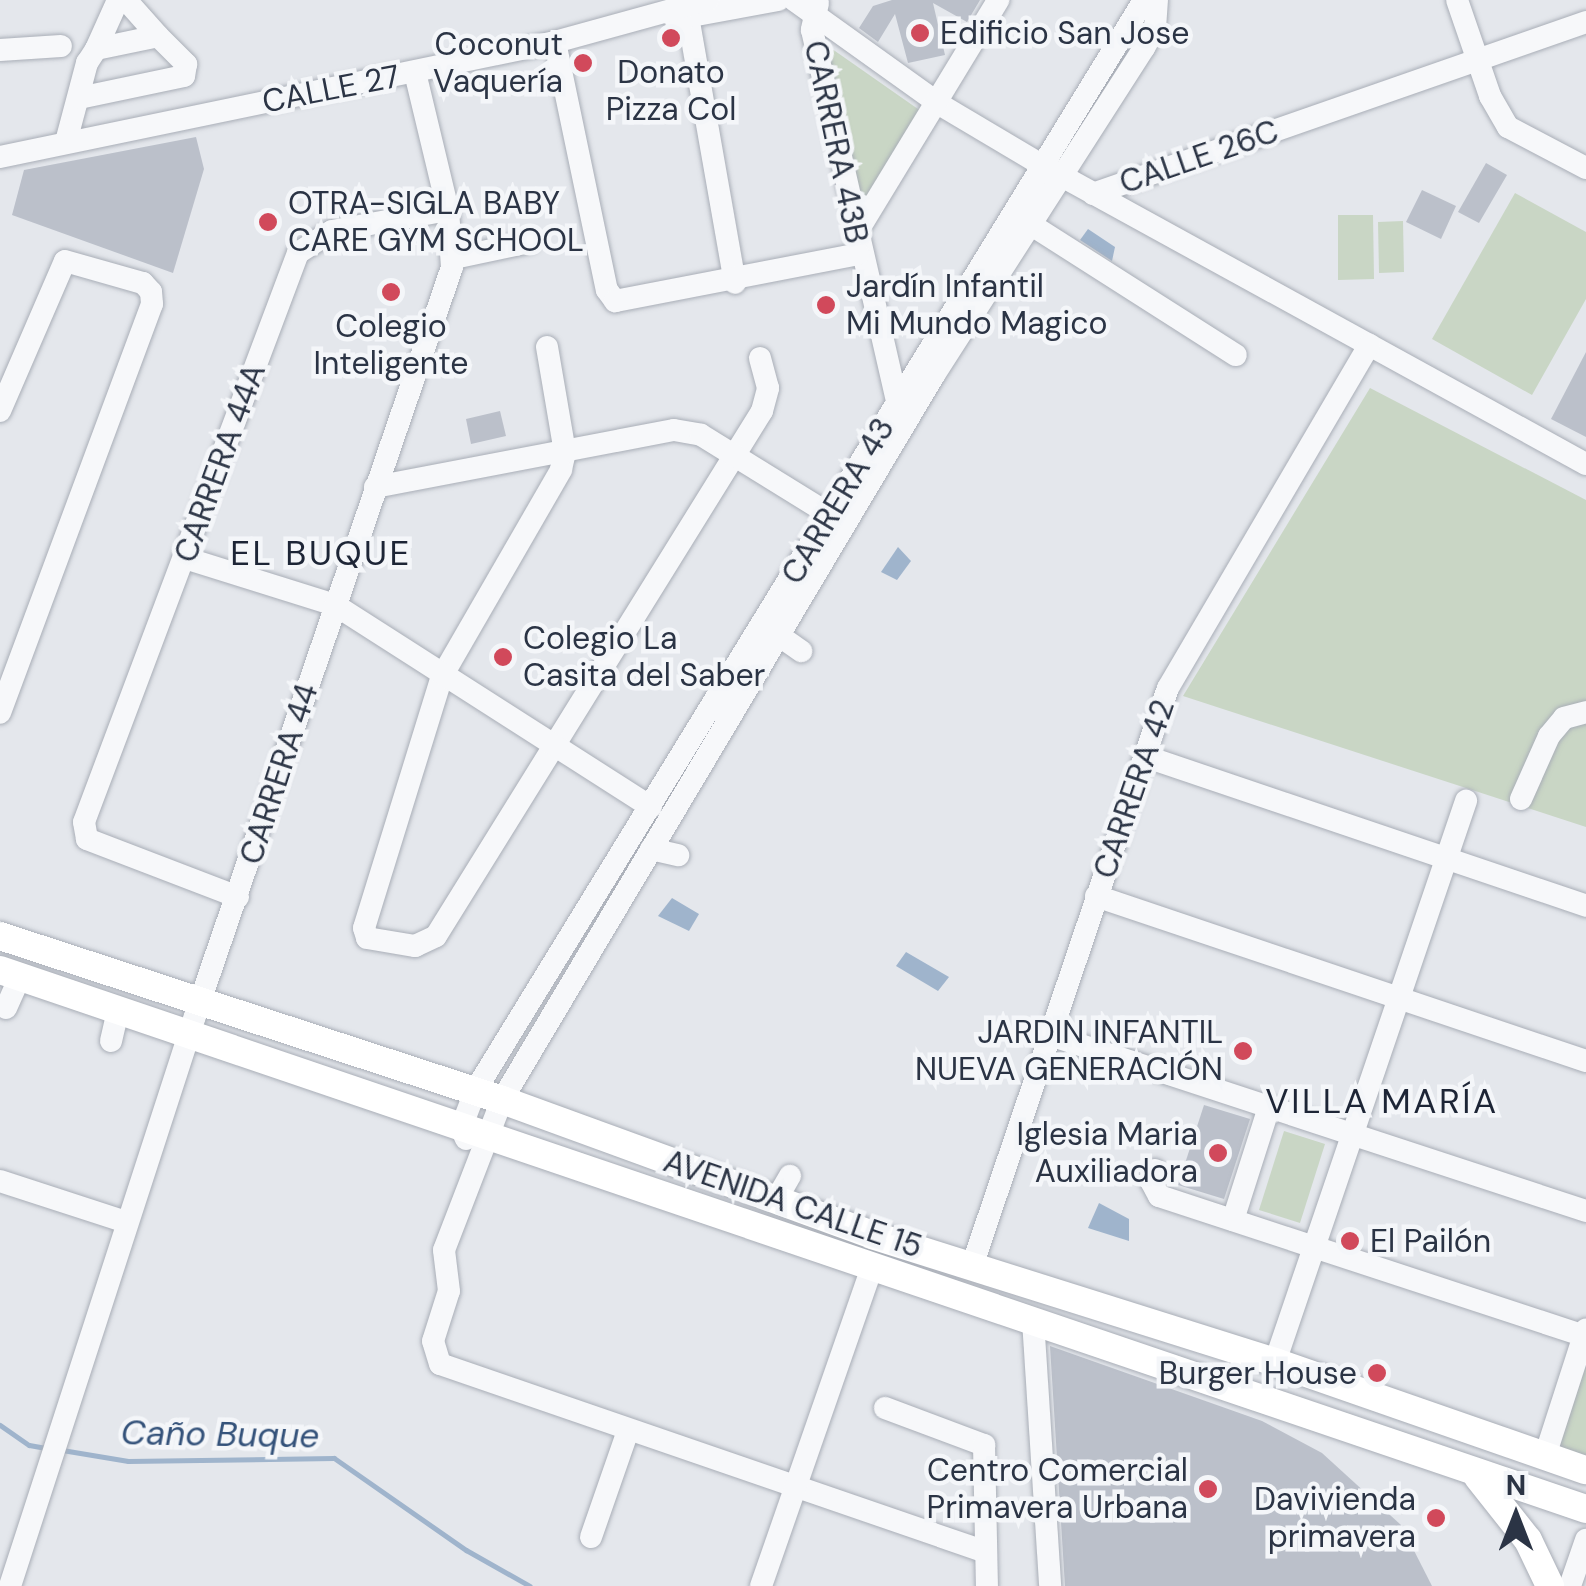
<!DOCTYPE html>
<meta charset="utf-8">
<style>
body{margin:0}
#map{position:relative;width:1586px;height:1586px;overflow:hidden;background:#e4e7ec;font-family:"DM Sans",sans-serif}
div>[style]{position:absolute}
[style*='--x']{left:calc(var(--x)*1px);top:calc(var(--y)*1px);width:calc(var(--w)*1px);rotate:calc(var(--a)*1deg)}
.green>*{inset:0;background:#c9d6c5}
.water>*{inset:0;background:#9fb4cc}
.stream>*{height:5px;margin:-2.5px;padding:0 2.5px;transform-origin:2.5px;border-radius:2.5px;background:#9fb4cc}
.building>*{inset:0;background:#bbc0ca}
.roads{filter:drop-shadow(0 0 2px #a9aeb7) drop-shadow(0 0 2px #a9aeb7)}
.minor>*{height:22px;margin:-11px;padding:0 11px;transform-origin:11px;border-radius:11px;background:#f7f8fa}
.major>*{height:28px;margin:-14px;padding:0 14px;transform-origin:14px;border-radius:14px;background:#fff}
.dots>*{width:28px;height:28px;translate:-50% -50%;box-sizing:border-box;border:5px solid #f4f6f9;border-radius:50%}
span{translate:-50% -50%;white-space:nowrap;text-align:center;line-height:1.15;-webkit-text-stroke:9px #f4f6f9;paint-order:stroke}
.poi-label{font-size:32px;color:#2b3445}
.left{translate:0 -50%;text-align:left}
.right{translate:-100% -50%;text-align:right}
.street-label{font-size:32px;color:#2b3445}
.neighbourhood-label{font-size:35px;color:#1d2536;letter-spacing:2.5px}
.water-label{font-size:35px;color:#34527a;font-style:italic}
.north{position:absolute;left:1466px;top:1466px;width:100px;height:100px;-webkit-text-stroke:8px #f4f6f9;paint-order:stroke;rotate:0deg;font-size:28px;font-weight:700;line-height:40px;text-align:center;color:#2b3445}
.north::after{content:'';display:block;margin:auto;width:35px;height:45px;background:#2b3445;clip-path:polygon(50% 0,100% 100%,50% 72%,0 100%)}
</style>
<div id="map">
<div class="green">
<i style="clip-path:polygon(825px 44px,928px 116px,862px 212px)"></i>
<i style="clip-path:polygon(1515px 193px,1586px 232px,1586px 299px,1532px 395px,1432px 339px)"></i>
<i style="clip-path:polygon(1338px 215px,1373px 215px,1374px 279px,1338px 280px)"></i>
<i style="clip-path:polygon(1403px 221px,1404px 272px,1379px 273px,1378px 222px)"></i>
<i style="clip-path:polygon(1370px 388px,1586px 500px,1586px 827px,1183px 696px)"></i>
<i style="clip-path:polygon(1284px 1131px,1325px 1144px,1300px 1223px,1259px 1210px)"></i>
<i style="clip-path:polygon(1586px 1365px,1586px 1459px,1558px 1449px)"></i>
</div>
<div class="water">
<i style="clip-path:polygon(1088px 229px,1115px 247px,1112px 261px,1080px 240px)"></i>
<i style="clip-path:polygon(898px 547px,911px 561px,897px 580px,881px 572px)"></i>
<i style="clip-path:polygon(672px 898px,699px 914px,689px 931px,658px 916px)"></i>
<i style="clip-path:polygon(906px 952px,949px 977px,938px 991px,896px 966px)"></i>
<i style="clip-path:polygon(1099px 1203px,1129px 1219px,1129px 1241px,1088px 1228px)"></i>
</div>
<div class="stream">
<i style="--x:0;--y:1425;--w:35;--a:35"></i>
<i style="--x:29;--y:1445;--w:17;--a:10"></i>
<i style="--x:62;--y:1450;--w:67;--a:9.5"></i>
<i style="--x:128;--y:1461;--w:206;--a:-0.8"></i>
<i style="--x:334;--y:1458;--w:161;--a:34.9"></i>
<i style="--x:466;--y:1550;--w:73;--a:29.4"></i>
</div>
<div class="building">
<i style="clip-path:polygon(892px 0,980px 0,967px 22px,933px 3px,945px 55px,908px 63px,895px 14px,878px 42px,859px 28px,873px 6px)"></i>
<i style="clip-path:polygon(196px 137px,204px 169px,173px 273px,12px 215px,24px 170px)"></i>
<i style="clip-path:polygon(1486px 163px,1507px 175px,1479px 223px,1458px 212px)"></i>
<i style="clip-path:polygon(1422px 190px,1456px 206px,1441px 239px,1406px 222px)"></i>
<i style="clip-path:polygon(1586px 352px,1586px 437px,1551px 419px)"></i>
<i style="clip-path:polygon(500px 411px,506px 436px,471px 444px,466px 419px)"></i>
<i style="clip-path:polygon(1204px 1105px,1250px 1119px,1224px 1199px,1178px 1185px)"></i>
<i style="clip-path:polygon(1050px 1346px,1262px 1421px,1322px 1453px,1401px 1525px,1432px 1586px,1065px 1586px)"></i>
</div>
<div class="roads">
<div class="minor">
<i style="--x:126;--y:0;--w:48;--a:48.4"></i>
<i style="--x:794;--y:0;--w:178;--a:35.6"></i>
<i style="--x:939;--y:104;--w:117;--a:30.7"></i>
<i style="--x:1040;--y:164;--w:623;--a:28.79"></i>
<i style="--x:1457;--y:0;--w:102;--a:71"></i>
<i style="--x:1490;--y:96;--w:36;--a:60"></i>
<i style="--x:1508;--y:127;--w:88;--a:27.7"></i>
<i style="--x:818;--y:3;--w:28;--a:103"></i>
<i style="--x:812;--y:30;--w:381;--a:77.1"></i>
<i style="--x:686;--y:5;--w:282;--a:80"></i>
<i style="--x:675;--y:19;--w:105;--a:-10.5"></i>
<i style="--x:555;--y:42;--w:253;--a:78.2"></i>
<i style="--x:607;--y:290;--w:14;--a:54"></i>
<i style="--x:615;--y:301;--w:248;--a:-10.9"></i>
<i style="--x:96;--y:49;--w:54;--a:-65.8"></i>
<i style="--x:0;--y:50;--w:61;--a:-3.8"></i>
<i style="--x:67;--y:138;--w:78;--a:-75.1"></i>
<i style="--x:87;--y:63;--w:17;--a:-57"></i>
<i style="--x:96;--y:49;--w:63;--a:-11.8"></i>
<i style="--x:158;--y:36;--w:40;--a:45"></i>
<i style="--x:186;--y:64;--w:12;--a:99"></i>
<i style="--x:184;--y:76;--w:106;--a:168.1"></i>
<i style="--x:0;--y:157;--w:567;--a:-11.71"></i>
<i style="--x:555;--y:42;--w:159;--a:-15.4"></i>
<i style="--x:1093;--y:194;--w:522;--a:-19.23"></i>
<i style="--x:1030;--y:224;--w:244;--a:32.5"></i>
<i style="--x:856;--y:234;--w:274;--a:-58.7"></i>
<i style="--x:454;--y:258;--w:77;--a:-12"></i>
<i style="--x:547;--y:347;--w:107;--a:80.3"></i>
<i style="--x:565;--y:452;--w:18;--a:103"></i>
<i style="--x:561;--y:470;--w:238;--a:120"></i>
<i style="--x:442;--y:676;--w:264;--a:107.2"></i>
<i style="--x:364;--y:928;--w:10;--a:73"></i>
<i style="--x:367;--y:938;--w:49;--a:9.5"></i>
<i style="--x:415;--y:946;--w:23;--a:-25"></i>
<i style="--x:436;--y:936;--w:618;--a:-58.16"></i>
<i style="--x:762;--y:411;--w:24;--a:-75"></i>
<i style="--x:768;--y:388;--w:31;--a:-105"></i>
<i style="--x:0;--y:411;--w:163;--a:-66.6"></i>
<i style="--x:65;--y:261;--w:81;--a:15.8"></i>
<i style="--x:143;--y:283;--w:12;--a:48"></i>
<i style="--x:151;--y:292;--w:12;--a:85"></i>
<i style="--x:152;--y:304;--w:436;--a:110.4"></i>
<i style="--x:375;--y:487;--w:304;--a:-10.8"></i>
<i style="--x:674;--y:430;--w:27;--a:10"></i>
<i style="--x:701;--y:435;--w:150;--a:31.7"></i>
<i style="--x:185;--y:558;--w:157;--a:17.4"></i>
<i style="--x:335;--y:605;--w:375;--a:32.6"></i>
<i style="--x:771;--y:630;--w:37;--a:35"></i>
<i style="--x:1144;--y:756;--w:467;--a:18.7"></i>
<i style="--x:1521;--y:799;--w:69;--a:-66"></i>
<i style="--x:1549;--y:736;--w:23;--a:-50"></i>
<i style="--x:1564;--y:718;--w:23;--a:-15"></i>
<i style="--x:651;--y:849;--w:28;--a:13"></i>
<i style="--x:1096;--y:896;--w:517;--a:18.61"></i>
<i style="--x:238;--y:897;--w:162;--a:-159"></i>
<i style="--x:87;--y:839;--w:17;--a:-100"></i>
<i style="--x:84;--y:822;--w:608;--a:-69.39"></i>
<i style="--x:298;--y:253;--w:40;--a:-32.9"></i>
<i style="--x:332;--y:231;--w:118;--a:-10.3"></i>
<i style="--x:6;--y:1008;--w:34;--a:-66"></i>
<i style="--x:1047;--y:1034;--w:567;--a:18.18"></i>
<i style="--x:111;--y:1041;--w:32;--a:-77"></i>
<i style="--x:466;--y:1139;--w:12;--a:-114"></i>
<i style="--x:461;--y:1128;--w:40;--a:-69"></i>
<i style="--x:475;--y:1091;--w:1280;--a:-58.48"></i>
<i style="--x:1155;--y:1170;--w:12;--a:110"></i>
<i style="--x:1151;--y:1181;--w:17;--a:62"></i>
<i style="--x:1159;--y:1196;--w:447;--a:18.2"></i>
<i style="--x:0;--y:1181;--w:133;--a:18"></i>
<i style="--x:776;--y:1200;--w:28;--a:-60"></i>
<i style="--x:1233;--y:1220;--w:119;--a:-72.3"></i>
<i style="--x:972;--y:1266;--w:610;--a:-71.27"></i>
<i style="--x:1168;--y:688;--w:398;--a:-59.6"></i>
<i style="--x:1033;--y:1320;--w:267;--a:86.3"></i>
<i style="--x:1275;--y:1362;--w:593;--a:-71.2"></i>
<i style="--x:885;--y:1408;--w:106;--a:20.5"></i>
<i style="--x:984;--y:1445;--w:141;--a:88.8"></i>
<i style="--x:1545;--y:1456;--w:133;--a:-72.1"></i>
<i style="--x:591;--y:1537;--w:112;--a:-70.8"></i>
<i style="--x:986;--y:1552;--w:577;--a:-161"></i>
<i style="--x:440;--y:1364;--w:24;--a:-107"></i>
<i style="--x:433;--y:1341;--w:52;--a:-72.3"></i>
<i style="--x:449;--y:1291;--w:41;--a:-97"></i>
<i style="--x:444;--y:1250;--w:161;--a:-68.9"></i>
<i style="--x:502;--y:1100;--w:844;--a:-59.21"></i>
<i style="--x:934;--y:375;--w:389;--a:-57.3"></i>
<i style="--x:1144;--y:48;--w:23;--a:-61"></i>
<i style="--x:1155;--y:28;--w:28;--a:-86"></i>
<i style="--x:10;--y:1586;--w:599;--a:-72.02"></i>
<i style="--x:195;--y:1016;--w:792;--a:-71.06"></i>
<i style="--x:452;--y:267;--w:57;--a:-94"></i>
<i style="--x:448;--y:210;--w:141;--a:-103.5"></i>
<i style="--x:761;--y:1586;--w:337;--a:-70.8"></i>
<i style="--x:1570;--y:1586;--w:49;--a:-70.8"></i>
</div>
<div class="major">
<i style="--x:0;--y:936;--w:528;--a:18.09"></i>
<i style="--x:502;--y:1100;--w:394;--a:20"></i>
<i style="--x:872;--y:1235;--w:423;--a:17.5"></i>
<i style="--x:1275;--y:1362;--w:329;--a:19.2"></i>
<i style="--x:0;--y:970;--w:1675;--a:18.77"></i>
<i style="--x:1478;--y:1477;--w:80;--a:51.6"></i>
<i style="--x:1528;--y:1540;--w:51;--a:64.4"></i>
</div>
</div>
<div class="dots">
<i style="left:920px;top:33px;background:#d1495b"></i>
<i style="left:671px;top:38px;background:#d1495b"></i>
<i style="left:583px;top:63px;background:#d1495b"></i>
<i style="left:268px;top:222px;background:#d1495b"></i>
<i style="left:391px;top:292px;background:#d1495b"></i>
<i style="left:826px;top:305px;background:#d1495b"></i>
<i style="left:503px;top:657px;background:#d1495b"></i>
<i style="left:1243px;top:1051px;background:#d1495b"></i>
<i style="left:1218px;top:1153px;background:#d1495b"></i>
<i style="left:1350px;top:1241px;background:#d1495b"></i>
<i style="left:1377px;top:1373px;background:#d1495b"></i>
<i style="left:1208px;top:1489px;background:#d1495b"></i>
<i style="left:1436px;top:1518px;background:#d1495b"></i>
</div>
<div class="poi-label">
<span class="left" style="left:940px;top:33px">Edificio San Jose</span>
<span class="right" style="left:563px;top:63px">Coconut<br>Vaquería</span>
<span style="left:671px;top:91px">Donato<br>Pizza Col</span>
<span class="left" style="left:288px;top:222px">OTRA-SIGLA BABY<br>CARE GYM SCHOOL</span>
<span class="left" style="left:846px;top:305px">Jardín Infantil<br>Mi Mundo Magico</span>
<span style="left:391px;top:345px">Colegio<br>Inteligente</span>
<span class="left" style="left:523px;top:657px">Colegio La<br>Casita del Saber</span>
<span class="right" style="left:1223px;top:1051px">JARDIN INFANTIL<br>NUEVA GENERACIÓN</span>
<span class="right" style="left:1198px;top:1153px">Iglesia Maria<br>Auxiliadora</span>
<span class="left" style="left:1370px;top:1241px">El Pailón</span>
<span class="right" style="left:1357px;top:1373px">Burger House</span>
<span class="right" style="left:1188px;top:1489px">Centro Comercial<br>Primavera Urbana</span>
<span class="right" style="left:1416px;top:1518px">Davivienda<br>primavera</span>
</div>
<div class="street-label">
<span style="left:331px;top:89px;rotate:-11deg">CALLE 27</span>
<span style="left:836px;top:142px;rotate:78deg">CARRERA 43B</span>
<span style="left:1199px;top:157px;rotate:-19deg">CALLE 26C</span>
<span style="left:220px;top:463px;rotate:-70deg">CARRERA 44A</span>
<span style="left:838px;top:501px;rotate:-59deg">CARRERA 43</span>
<span style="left:279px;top:774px;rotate:-72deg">CARRERA 44</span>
<span style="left:1134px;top:789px;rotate:-71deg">CARRERA 42</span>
<span style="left:793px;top:1204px;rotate:19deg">AVENIDA CALLE 15</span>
</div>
<div class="neighbourhood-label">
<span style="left:321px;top:553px">EL BUQUE</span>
<span style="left:1382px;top:1101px">VILLA MARÍA</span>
</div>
<div class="water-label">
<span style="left:220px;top:1434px;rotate:1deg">Caño Buque</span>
</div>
<div class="north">N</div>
</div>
